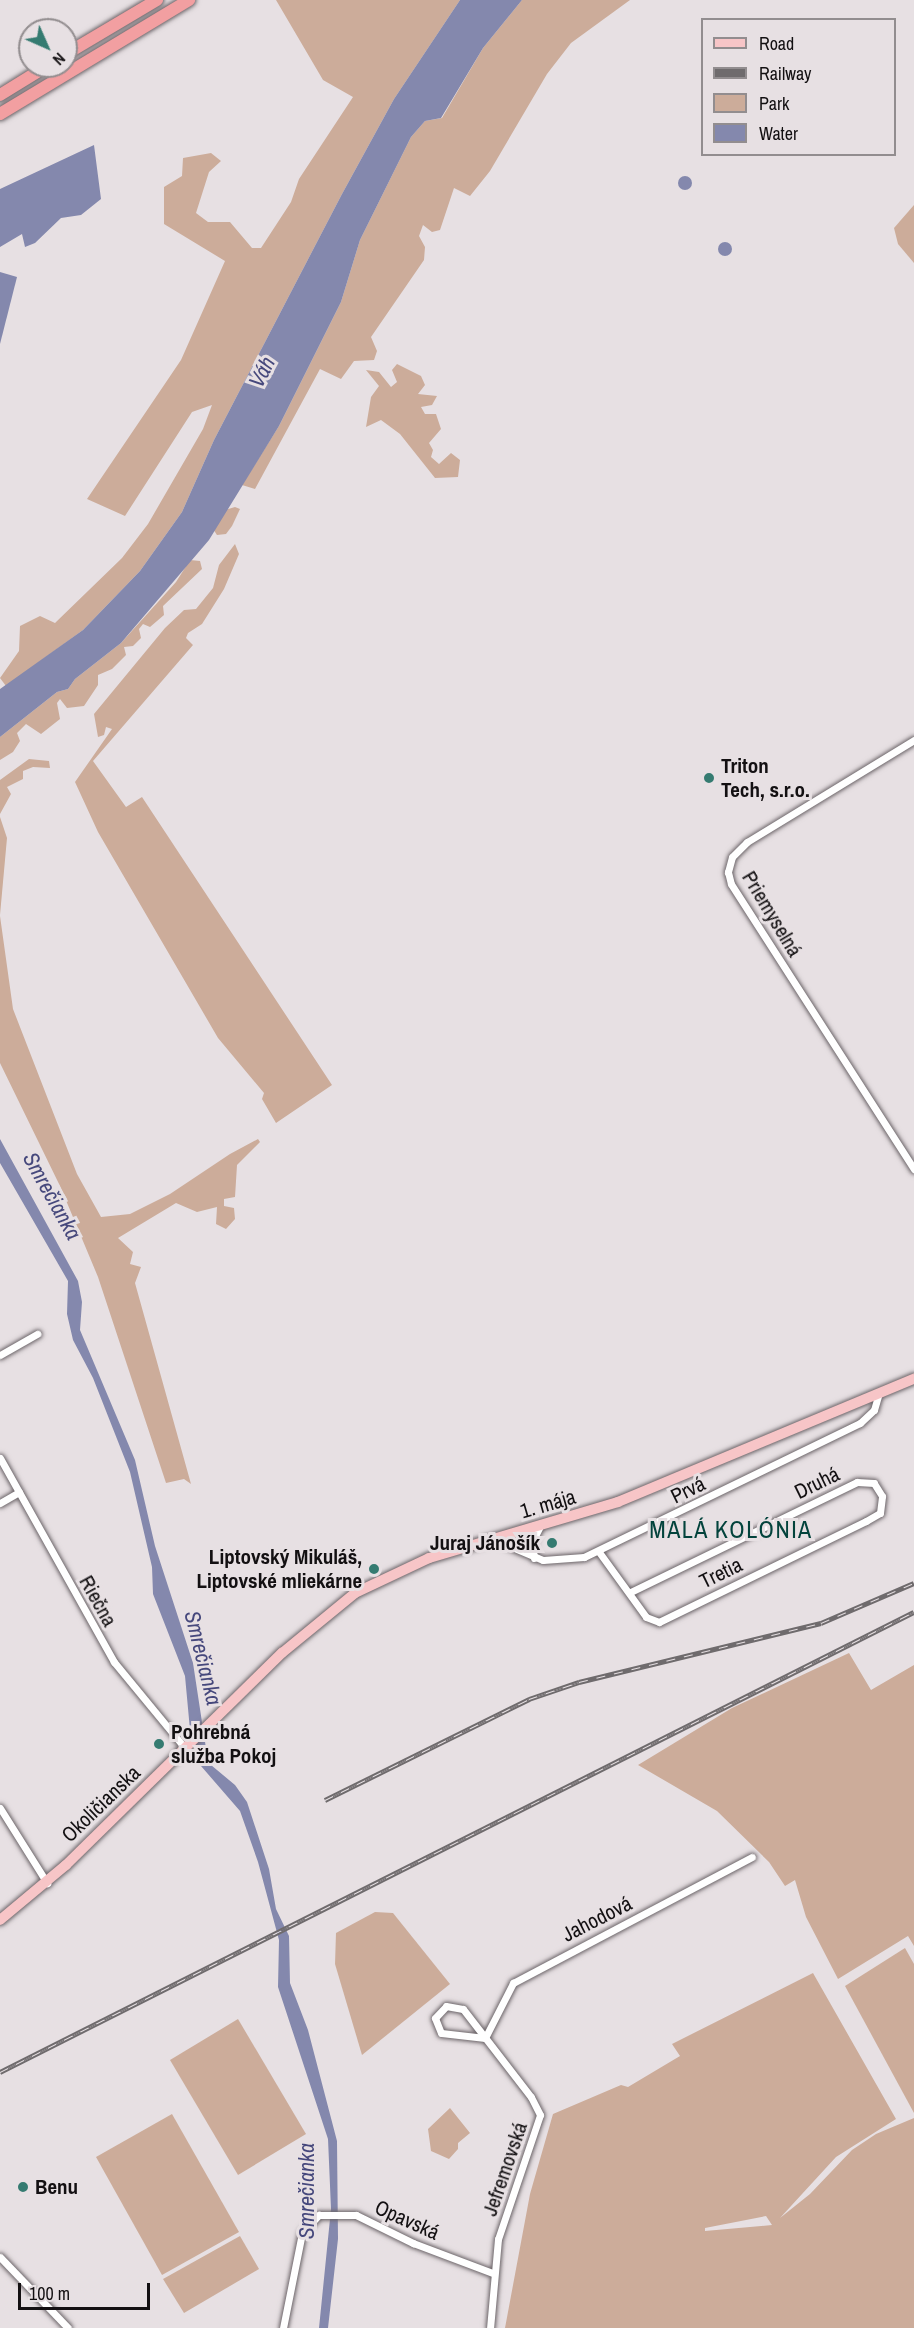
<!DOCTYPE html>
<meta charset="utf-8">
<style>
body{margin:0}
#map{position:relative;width:914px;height:2328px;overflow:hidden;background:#e7e0e3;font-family:"Archivo Narrow",sans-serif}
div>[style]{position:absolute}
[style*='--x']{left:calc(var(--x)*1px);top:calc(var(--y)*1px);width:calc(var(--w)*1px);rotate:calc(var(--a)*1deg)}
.green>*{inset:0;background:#ccac9a}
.water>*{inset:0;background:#8488ad}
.round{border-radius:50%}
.roads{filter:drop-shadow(0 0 2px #6c6569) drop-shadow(0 0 2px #6c6569)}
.street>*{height:7px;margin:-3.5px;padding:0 3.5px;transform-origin:3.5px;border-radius:3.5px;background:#fff}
.primary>*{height:10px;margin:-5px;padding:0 5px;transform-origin:5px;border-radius:5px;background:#f7c5c7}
.highway>*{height:12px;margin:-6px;padding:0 6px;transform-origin:6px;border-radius:6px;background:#f29fa1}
.rail>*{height:5px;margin-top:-2.5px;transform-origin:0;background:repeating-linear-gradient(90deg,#e7e0e3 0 9px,#6f6b6d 0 18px);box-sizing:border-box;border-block:2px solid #6f6b6d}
.dots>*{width:16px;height:16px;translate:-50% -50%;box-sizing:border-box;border:3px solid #e7e0e3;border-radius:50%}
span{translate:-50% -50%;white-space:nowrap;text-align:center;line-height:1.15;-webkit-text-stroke:6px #e7e0e3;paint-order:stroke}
.poi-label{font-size:21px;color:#131012;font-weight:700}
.left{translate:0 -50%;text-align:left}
.right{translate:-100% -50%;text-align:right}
.street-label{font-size:21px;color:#131012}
.water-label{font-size:22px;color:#46487c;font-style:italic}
.quarter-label{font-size:24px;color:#03433c;letter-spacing:1.5px}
.legend{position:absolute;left:701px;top:18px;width:195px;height:138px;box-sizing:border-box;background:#e7e0e3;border:2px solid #928d8f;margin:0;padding:8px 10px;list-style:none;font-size:18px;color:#131012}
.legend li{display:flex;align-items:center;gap:12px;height:30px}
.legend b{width:30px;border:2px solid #928d8f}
.north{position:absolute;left:18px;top:18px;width:60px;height:60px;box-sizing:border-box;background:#e7e0e3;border:2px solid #928d8f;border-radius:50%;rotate:135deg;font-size:16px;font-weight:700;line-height:24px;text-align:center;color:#131012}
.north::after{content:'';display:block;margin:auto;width:21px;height:27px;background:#357b71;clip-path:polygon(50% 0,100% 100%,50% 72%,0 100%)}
.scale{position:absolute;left:18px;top:2283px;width:132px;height:27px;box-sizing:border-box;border:3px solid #131012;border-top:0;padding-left:8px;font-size:18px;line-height:21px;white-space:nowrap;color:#131012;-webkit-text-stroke:4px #e7e0e3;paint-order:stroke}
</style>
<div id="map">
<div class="green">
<i style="clip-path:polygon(276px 0,460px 0,394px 99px,342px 194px,214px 440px,182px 512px,140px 571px,83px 630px,6px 686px,0 678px,19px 651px,20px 626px,40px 616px,55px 623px,122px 558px,148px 524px,203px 429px,212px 405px,192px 412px,125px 516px,87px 499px,181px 360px,225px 261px,164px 224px,164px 187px,182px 176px,183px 158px,211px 153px,221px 161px,209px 172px,196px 213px,208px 222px,230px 222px,252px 248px,261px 248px,291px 202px,299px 179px,353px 97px,323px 80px)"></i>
<i style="clip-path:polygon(522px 0,630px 0,571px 43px,547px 74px,490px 171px,470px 196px,454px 188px,440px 230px,432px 232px,423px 225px,419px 236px,425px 247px,424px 260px,371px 337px,377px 351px,374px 360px,354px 361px,341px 379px,320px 369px,255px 489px,242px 485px,279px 426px,341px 302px,360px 240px,411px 137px,425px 121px,442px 118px,483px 48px)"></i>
<i style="clip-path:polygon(914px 205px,914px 263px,898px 244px,894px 228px)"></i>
<i style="clip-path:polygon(397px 364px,421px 376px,425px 385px,418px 394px,437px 396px,432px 405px,421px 407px,425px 414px,436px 414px,441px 429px,429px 443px,433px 450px,431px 457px,439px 464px,451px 453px,460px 460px,458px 477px,435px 478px,400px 434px,381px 420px,366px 427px,371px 397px,379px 386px,366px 370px,379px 372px,391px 387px,397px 382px,392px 370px)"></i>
<i style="clip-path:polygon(235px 507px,240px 509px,232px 526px,226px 534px,217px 535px,213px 529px,225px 510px)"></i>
<i style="clip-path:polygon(235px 544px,239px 554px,224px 589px,202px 624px,188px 633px,186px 638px,193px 645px,93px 761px,126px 807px,142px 797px,332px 1085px,276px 1123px,262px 1099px,264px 1093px,218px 1038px,98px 832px,75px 782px,112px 729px,106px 727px,104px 735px,98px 737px,94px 714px,165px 628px,184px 610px,196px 609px,213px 588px,219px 565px)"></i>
<i style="clip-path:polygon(190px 560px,200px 561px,202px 569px,163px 606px,164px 615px,150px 627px,143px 624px,139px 629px,141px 638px,133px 646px,124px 647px,126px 655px,112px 669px,98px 675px,98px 685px,84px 706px,67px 708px,60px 699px,57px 703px,60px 719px,41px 734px,26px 724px,17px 733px,20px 741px,13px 752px,0 760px,0 737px,57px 692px,68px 689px,75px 679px,121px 643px,176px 582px)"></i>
<i style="clip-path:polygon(29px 759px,49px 761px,50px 768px,33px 767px,23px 771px,23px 779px,7px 787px,11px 794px,0 814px,0 780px)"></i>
<i style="clip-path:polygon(0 817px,7px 838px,0 915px)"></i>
<i style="clip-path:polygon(0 916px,13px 1009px,77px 1174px,101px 1217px,130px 1214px,170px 1194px,230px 1154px,258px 1139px,260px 1142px,237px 1165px,235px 1197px,224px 1199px,224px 1206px,234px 1208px,235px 1219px,226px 1229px,216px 1224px,217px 1207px,197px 1212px,176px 1203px,118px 1238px,133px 1252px,130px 1264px,141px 1267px,135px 1283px,191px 1484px,184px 1479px,166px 1483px,98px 1277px,60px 1186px,0 1063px)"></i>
<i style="clip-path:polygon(849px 1653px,871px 1690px,914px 1665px,914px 1946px,908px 1936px,838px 1979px,806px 1917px,795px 1880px,785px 1886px,769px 1862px,717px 1811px,638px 1765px,732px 1708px)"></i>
<i style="clip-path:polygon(375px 1912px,393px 1913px,450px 1984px,362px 2055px,335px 1964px,336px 1933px)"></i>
<i style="clip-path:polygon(905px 1948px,914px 1964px,914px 2113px,845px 1986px)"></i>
<i style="clip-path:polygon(evenodd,813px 1973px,896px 2119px,836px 2157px,780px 2218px,810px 2194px,852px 2150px,876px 2134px,914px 2118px,914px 2328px,505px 2328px,530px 2194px,553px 2114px,621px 2085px,628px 2087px,680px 2056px,672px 2044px,813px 1973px,766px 2216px,772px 2225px,705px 2231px,705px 2228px,766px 2216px)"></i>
<i style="clip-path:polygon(238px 2019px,306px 2134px,238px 2175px,170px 2060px)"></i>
<i style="clip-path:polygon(450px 2108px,470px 2133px,458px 2143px,458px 2149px,449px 2159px,431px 2151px,428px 2129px)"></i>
<i style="clip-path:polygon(172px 2114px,239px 2232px,162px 2275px,96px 2157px)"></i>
<i style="clip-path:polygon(240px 2236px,259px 2269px,184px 2313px,163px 2279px)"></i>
</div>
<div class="water">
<i style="clip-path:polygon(460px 0,522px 0,483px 48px,441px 118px,425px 121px,411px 137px,360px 240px,341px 302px,279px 426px,209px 540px,121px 643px,75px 679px,68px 689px,57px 692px,0 737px,0 689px,83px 630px,140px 571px,182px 512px,214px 440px,342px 194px,394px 99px)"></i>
<i style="clip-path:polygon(94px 145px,101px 199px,81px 215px,61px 218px,35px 243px,25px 247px,22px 234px,0 247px,0 189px)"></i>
<i class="round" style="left:678px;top:176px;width:14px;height:14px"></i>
<i class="round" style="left:718px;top:242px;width:14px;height:14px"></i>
<i style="clip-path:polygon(0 272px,17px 277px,0 344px)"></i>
<i style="clip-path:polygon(0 1139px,78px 1281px,82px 1302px,80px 1330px,135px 1460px,155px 1546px,193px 1663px,207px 1755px,211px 1765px,235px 1785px,247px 1802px,269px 1869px,276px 1909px,289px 1936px,290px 1983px,308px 2030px,337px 2141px,338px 2239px,328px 2328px,319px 2328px,331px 2209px,328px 2139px,278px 1987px,279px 1940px,258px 1862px,240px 1811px,201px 1766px,190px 1730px,185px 1676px,153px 1594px,152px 1567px,130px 1472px,93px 1378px,73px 1340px,67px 1314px,68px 1281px,0 1163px)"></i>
</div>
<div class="roads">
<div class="street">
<i style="--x:914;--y:740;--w:196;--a:148.6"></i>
<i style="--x:747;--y:842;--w:21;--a:135"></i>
<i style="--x:732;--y:857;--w:16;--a:105"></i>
<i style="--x:728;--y:872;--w:12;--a:76"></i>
<i style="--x:731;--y:884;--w:339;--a:57.3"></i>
<i style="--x:0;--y:1355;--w:43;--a:-29.6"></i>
<i style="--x:0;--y:1458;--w:234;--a:60.8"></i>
<i style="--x:114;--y:1662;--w:112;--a:50.5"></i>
<i style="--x:0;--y:1503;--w:22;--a:-30"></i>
<i style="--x:493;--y:1539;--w:54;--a:22.8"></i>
<i style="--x:543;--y:1560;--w:41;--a:-4.2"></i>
<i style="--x:584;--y:1557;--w:307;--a:-25.9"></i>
<i style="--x:860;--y:1423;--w:19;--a:-43"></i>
<i style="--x:874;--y:1410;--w:18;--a:-74"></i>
<i style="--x:599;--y:1552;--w:80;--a:54.1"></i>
<i style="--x:646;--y:1617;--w:14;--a:21"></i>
<i style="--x:659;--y:1622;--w:230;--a:-26"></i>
<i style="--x:866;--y:1521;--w:16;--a:-30"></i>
<i style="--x:880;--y:1513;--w:17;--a:-83"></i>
<i style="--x:882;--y:1496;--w:15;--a:-122"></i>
<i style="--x:874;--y:1483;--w:17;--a:-177"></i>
<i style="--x:857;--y:1482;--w:252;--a:154.1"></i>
<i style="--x:534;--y:1558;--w:16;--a:-97"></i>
<i style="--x:532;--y:1542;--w:16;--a:-63"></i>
<i style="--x:0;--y:1808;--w:89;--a:57.9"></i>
<i style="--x:485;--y:2038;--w:44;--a:-173.5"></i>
<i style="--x:441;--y:2033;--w:16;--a:-112"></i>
<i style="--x:435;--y:2018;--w:16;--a:-47"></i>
<i style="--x:446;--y:2006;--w:17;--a:10"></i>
<i style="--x:463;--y:2009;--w:111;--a:52.3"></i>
<i style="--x:531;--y:2097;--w:20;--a:63"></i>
<i style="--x:540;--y:2115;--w:131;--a:108.7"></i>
<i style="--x:498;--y:2239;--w:89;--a:95.1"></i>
<i style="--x:485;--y:2038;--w:62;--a:-63"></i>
<i style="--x:513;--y:1983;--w:270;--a:-27.8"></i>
<i style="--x:0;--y:2257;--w:98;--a:46.2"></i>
<i style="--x:283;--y:2328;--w:97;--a:-78.7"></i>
<i style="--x:302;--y:2233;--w:25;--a:-47"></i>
<i style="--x:319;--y:2215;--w:37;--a:0"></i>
<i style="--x:356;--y:2215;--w:64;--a:26.2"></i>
<i style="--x:413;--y:2243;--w:85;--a:20.6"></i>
</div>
<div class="primary">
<i style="--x:0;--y:1920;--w:86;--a:-39.8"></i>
<i style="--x:66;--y:1865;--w:303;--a:-44.5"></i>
<i style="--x:282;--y:1653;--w:94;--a:-39.4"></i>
<i style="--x:355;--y:1593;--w:82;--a:-25.3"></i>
<i style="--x:429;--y:1558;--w:197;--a:-16.5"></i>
<i style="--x:618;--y:1502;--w:321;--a:-22.6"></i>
</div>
<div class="highway">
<i style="--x:66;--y:54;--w:106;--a:-30.7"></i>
<i style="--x:0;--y:95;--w:55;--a:-31.7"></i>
<i style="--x:0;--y:114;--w:221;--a:-31.1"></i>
</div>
</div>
<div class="rail">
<i style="--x:325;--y:1800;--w:228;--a:-26.3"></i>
<i style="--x:529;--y:1699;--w:53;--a:-18.8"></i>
<i style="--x:579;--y:1682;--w:249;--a:-13.7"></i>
<i style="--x:821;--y:1623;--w:101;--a:-23.3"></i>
<i style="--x:0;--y:2072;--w:1023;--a:-26.72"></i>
</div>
<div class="dots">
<i style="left:709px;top:778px;background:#357b71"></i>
<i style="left:552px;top:1543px;background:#357b71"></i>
<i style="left:374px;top:1569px;background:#357b71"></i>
<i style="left:159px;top:1744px;background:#357b71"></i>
<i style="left:23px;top:2187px;background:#357b71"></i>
</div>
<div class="poi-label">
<span class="left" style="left:721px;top:778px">Triton<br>Tech, s.r.o.</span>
<span class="right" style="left:540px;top:1543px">Juraj Jánošík</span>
<span class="right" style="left:362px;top:1569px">Liptovský Mikuláš,<br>Liptovské mliekárne</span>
<span class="left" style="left:171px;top:1744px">Pohrebná<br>služba Pokoj</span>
<span class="left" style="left:35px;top:2187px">Benu</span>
</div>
<div class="street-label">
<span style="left:772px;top:914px;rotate:59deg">Priemyselná</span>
<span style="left:817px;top:1483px;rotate:-26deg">Druhá</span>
<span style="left:688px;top:1490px;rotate:-26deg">Prvá</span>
<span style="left:548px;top:1504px;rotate:-16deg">1. mája</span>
<span style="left:721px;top:1573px;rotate:-26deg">Tretia</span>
<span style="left:98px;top:1601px;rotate:61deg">Riečna</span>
<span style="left:101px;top:1804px;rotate:-44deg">Okoličianska</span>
<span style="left:597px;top:1919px;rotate:-27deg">Jahodová</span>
<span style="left:505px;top:2169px;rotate:-71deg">Jefremovská</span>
<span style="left:407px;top:2220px;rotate:24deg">Opavská</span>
</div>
<div class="water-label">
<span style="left:262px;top:372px;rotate:-62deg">Váh</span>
<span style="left:52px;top:1196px;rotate:61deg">Smrečianka</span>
<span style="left:203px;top:1658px;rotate:76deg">Smrečianka</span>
<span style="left:307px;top:2191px;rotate:-90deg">Smrečianka</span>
</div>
<div class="quarter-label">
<span style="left:731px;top:1530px">MALÁ KOLÓNIA</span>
</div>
<ul class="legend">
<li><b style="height:8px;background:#f7c5c7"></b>Road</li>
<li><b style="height:8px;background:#6f6b6d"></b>Railway</li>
<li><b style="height:16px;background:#ccac9a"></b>Park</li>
<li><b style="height:16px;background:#8488ad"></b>Water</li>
</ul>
<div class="north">N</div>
<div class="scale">100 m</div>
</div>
